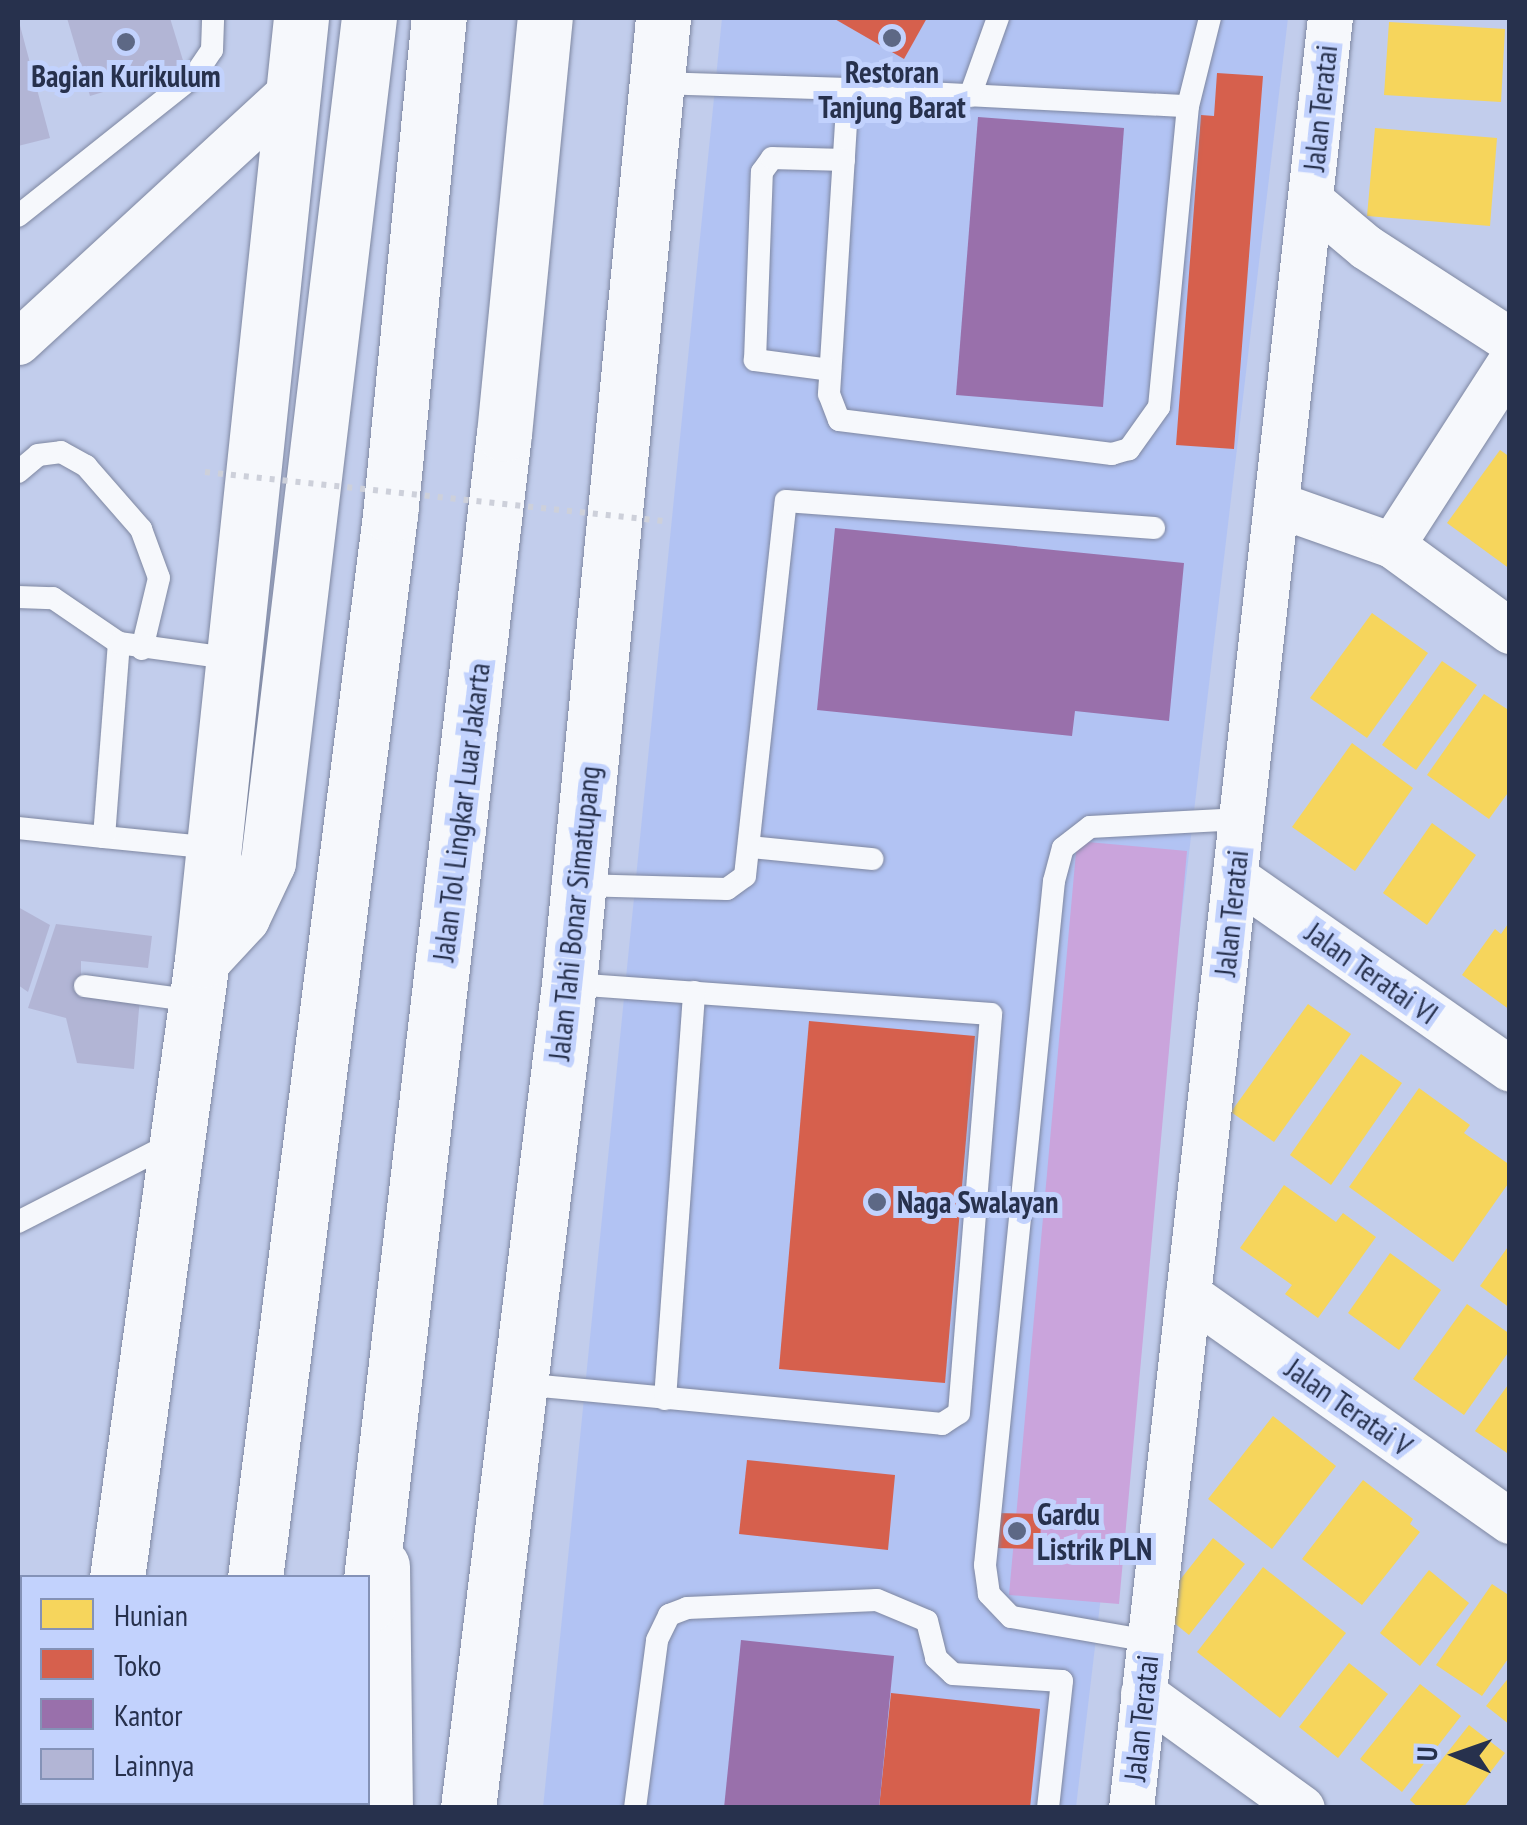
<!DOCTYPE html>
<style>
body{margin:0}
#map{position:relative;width:1527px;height:1825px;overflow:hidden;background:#c2cdec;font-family:"PT Sans Narrow",sans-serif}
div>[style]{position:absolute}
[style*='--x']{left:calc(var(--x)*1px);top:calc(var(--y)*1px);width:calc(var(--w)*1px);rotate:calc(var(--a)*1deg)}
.built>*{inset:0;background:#b2c3f3}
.green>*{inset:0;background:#caa4dc}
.homes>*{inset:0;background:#f6d55c}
.shops>*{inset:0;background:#d6604d}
.offices>*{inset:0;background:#9970ab}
.building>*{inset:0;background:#b2b5d5}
.roads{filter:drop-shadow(0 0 2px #7e87a1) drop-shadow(0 0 2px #7e87a1)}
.service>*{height:22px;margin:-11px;padding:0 11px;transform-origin:11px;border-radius:11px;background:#f6f8fc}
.minor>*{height:45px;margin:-22.5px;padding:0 22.5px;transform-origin:22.5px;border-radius:22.5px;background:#f6f8fc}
.trunk>*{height:55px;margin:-27.5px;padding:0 27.5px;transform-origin:27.5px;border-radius:27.5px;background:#f6f8fc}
.motorway>*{height:55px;margin:-27.5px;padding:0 27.5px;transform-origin:27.5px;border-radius:27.5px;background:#f6f8fc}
.path-bridge>*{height:6px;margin-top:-3px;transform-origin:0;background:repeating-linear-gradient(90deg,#cdd0da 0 5px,transparent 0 13px)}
.dots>*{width:28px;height:28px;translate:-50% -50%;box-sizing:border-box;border:5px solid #c2d2fd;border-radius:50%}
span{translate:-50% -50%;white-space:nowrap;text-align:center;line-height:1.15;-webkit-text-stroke:10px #c2d2fd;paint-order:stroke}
.poi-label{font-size:30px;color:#27314d;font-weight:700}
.left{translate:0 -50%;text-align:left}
.street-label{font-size:30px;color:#27314d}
.frame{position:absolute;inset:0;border:20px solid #27314d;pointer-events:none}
.legend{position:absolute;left:20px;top:1575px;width:350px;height:230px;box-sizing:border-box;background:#c2d2fd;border:2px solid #8492b7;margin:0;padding:12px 18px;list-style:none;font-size:30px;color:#27314d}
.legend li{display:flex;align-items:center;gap:20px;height:50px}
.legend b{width:50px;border:2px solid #8492b7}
.north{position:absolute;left:1407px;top:1705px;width:100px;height:100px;-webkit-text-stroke:8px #c2d2fd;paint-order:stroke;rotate:272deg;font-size:28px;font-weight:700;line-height:40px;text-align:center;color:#27314d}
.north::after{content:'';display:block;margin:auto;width:35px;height:45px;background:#27314d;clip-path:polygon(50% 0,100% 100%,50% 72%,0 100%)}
</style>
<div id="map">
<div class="built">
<i style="clip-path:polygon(722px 18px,1288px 18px,1076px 1807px,543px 1808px)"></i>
</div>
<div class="green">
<i style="clip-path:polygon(1077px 841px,1187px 851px,1119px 1604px,1009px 1595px)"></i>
</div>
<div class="homes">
<i style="clip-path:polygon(1389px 22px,1505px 29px,1501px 102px,1384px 95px)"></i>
<i style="clip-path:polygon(1375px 128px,1497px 138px,1490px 226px,1367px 216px)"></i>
<i style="clip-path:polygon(1500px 450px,1510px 457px,1510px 569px,1447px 523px)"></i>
<i style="clip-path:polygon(1372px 613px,1428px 653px,1367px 738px,1310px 698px)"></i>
<i style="clip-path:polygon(1442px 661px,1477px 685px,1416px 770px,1382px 745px)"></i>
<i style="clip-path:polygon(1484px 694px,1510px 711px,1510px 790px,1489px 819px,1427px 775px)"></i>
<i style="clip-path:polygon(1352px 743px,1413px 788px,1355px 871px,1292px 827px)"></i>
<i style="clip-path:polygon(1432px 823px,1476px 855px,1427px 925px,1383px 893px)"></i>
<i style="clip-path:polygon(1510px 921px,1510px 1010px,1462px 975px,1495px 929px,1501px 934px)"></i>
<i style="clip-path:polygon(1308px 1004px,1351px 1034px,1274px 1142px,1231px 1112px)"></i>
<i style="clip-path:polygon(1361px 1054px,1402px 1083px,1331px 1185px,1290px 1155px)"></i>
<i style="clip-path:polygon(1419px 1088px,1470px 1125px,1464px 1133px,1510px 1165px,1510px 1181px,1453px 1262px,1349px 1187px)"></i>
<i style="clip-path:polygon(1284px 1185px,1336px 1222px,1343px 1213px,1376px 1237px,1318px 1318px,1285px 1294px,1292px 1285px,1240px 1248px)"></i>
<i style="clip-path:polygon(1510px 1244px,1510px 1308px,1480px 1286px)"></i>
<i style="clip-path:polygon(1390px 1253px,1441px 1290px,1399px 1350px,1348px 1313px)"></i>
<i style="clip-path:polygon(1467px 1304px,1510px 1334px,1510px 1350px,1464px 1415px,1413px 1379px)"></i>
<i style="clip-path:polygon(1510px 1382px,1510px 1455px,1475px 1431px)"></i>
<i style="clip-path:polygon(1273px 1416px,1336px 1466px,1272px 1549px,1208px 1499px)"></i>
<i style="clip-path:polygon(1363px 1480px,1413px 1519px,1410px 1524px,1420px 1532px,1362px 1605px,1302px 1559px)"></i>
<i style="clip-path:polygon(1213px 1538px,1245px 1564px,1189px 1635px,1157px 1609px)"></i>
<i style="clip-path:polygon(1263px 1567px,1346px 1633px,1280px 1718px,1197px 1652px)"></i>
<i style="clip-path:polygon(1429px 1570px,1469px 1603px,1420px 1666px,1380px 1633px)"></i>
<i style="clip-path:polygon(1492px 1584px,1510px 1596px,1510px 1656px,1482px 1696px,1436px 1665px)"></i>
<i style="clip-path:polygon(1349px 1663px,1388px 1694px,1338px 1758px,1299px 1727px)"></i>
<i style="clip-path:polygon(1510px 1676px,1510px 1725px,1486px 1706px)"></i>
<i style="clip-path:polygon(1420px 1684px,1461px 1716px,1402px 1792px,1360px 1759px)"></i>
<i style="clip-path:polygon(1469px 1725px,1505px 1753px,1463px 1808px,1419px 1808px,1410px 1800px)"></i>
</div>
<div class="shops">
<i style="clip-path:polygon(833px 18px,927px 18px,904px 59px)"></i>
<i style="clip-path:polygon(1217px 73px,1263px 76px,1234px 449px,1176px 445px,1201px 115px,1214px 116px)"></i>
<i style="clip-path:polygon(809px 1021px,975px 1036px,945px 1383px,779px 1369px)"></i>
<i style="clip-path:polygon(747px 1460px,895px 1475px,888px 1550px,739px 1534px)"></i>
<i style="clip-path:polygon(995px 1513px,1041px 1514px,1040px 1549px,994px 1548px)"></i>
<i style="clip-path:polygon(891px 1693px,1040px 1709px,1030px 1808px,879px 1808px)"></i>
</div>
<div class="offices">
<i style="clip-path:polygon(978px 117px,1124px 128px,1103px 407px,956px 395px)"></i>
<i style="clip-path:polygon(835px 528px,1184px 563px,1169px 721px,1075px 711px,1072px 736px,817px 710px)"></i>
<i style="clip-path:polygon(741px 1640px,894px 1656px,879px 1808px,724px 1808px)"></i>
</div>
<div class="building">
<i style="clip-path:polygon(18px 18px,50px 138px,18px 146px)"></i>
<i style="clip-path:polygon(67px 18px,170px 18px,185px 67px,90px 96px)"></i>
<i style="clip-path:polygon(18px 907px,50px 925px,28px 992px,18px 985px)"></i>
<i style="clip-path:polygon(56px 924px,152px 936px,148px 968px,81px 961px,81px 989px,140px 997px,134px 1069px,77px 1063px,66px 1018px,28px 1008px)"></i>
</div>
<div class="roads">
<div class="service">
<i style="--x:657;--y:83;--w:191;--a:1.8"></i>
<i style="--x:848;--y:89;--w:340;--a:2.9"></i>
<i style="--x:1188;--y:106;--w:302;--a:95.5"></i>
<i style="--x:1159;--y:407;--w:52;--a:125.5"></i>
<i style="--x:1129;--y:449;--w:18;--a:164"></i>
<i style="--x:1112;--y:454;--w:275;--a:-172.9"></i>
<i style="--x:839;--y:420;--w:28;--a:-111"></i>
<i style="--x:829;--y:394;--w:306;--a:-86.4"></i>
<i style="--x:970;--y:96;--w:83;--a:-70.3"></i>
<i style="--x:1188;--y:106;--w:91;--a:-76"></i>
<i style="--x:18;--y:216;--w:226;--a:-38.5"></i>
<i style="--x:195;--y:75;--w:30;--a:-56"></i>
<i style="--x:212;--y:50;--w:32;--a:-88"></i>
<i style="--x:830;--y:370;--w:76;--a:-172.4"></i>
<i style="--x:755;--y:360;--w:188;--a:-87.9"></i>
<i style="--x:762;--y:172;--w:17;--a:-54"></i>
<i style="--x:772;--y:158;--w:72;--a:1.6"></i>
<i style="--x:18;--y:472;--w:26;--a:-40"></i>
<i style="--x:38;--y:455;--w:23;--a:-7"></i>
<i style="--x:61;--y:452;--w:29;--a:29"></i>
<i style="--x:86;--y:466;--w:84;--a:48.9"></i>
<i style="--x:141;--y:529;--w:52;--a:69.8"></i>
<i style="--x:159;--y:578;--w:73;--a:103.5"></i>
<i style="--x:18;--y:597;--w:35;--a:2"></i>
<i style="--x:53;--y:598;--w:80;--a:34.3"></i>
<i style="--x:18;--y:828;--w:86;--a:6"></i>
<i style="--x:750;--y:847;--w:123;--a:5.6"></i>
<i style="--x:214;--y:848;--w:111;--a:-174.3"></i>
<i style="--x:104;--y:837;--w:195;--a:-85.6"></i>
<i style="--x:119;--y:643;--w:116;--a:7.9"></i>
<i style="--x:578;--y:885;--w:149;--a:1.5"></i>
<i style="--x:727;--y:889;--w:22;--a:-36"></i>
<i style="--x:745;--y:876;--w:377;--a:-83.8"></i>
<i style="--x:786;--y:501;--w:369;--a:4.2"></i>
<i style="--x:85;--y:986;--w:112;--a:7.7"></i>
<i style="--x:18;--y:1222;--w:175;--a:-27.1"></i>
<i style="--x:520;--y:1384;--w:424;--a:5.4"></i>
<i style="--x:942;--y:1424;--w:20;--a:-33"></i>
<i style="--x:959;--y:1413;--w:400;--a:-85.4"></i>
<i style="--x:991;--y:1014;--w:423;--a:-175.9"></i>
<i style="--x:665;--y:1399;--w:408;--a:-85.9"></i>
<i style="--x:1149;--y:1641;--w:140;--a:-170.1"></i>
<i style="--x:1011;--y:1617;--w:32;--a:-134"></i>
<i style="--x:989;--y:1594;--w:29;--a:-98"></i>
<i style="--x:985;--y:1565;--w:687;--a:-84.24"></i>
<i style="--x:1054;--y:881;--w:34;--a:-75"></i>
<i style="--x:1063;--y:848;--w:34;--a:-38"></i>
<i style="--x:1090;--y:827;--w:151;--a:-3"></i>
<i style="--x:635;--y:1808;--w:169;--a:-82.5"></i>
<i style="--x:657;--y:1640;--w:28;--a:-64"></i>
<i style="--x:669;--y:1615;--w:19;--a:-21"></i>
<i style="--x:687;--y:1608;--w:190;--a:-2.4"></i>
<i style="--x:877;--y:1600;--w:54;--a:22.8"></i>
<i style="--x:927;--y:1621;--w:38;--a:76"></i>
<i style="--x:936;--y:1658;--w:23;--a:43"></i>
<i style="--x:953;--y:1674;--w:109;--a:3.7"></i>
<i style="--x:1062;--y:1681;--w:128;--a:96.3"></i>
</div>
<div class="minor">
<i style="--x:1310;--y:200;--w:73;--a:40"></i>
<i style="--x:1366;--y:247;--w:171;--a:32.9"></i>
<i style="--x:18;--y:342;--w:377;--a:-42.6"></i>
<i style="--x:1276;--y:504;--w:123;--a:19.5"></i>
<i style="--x:1392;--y:545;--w:146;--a:36.1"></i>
<i style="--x:1392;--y:545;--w:218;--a:-57.2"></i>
<i style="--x:1235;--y:877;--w:335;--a:34.9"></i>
<i style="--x:1188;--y:1294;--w:394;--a:35.2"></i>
<i style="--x:1143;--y:1693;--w:196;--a:35.9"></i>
<i style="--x:1131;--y:1808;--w:1801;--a:-83.66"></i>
</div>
<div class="trunk">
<i style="--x:117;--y:1578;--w:624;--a:-82.17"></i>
<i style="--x:202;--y:960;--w:947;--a:-84"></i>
<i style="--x:84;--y:1808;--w:6;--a:-81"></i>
<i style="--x:468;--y:1808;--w:830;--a:-83.01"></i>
<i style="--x:569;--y:984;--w:971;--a:-84.44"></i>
</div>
<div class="motorway">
<i style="--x:202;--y:960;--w:59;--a:-47.1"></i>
<i style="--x:242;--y:917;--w:61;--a:-64.7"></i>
<i style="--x:268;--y:862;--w:850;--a:-83.18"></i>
<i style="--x:382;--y:1566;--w:242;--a:89.3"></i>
<i style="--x:255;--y:1578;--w:1072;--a:-82.76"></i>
<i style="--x:390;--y:515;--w:499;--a:-84.4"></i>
<i style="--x:368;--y:1605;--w:1179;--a:-83.38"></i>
<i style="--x:504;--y:434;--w:418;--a:-84.4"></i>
<i style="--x:183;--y:1808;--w:6;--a:-81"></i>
<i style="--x:341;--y:1808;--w:6;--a:-90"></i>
</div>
</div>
<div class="path-bridge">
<i style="--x:205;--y:472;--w:463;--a:6.1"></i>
</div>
<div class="dots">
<i style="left:892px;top:38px;background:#5d6885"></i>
<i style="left:126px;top:42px;background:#5d6885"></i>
<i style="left:877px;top:1202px;background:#5d6885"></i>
<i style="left:1017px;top:1531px;background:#5d6885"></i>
</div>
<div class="poi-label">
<span style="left:892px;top:89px">Restoran<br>Tanjung Barat</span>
<span style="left:126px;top:76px">Bagian Kurikulum</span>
<span class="left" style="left:897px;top:1202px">Naga Swalayan</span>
<span class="left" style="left:1037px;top:1531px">Gardu<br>Listrik PLN</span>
</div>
<div class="street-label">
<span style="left:1320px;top:108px;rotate:-84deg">Jalan Teratai</span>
<span style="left:461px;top:812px;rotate:-83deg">Jalan Tol Lingkar Luar Jakarta</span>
<span style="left:574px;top:913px;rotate:-84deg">Jalan Tahi Bonar Simatupang</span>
<span style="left:1231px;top:913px;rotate:-84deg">Jalan Teratai</span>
<span style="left:1372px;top:973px;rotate:35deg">Jalan Teratai VI</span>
<span style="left:1349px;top:1407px;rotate:35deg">Jalan Teratai V</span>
<span style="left:1141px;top:1718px;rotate:-84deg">Jalan Teratai</span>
</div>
<div class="frame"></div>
<ul class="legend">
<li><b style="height:28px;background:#f6d55c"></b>Hunian</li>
<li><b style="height:28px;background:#d6604d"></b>Toko</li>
<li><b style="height:28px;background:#9970ab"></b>Kantor</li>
<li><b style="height:28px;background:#b2b5d5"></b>Lainnya</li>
</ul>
<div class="north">U</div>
</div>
